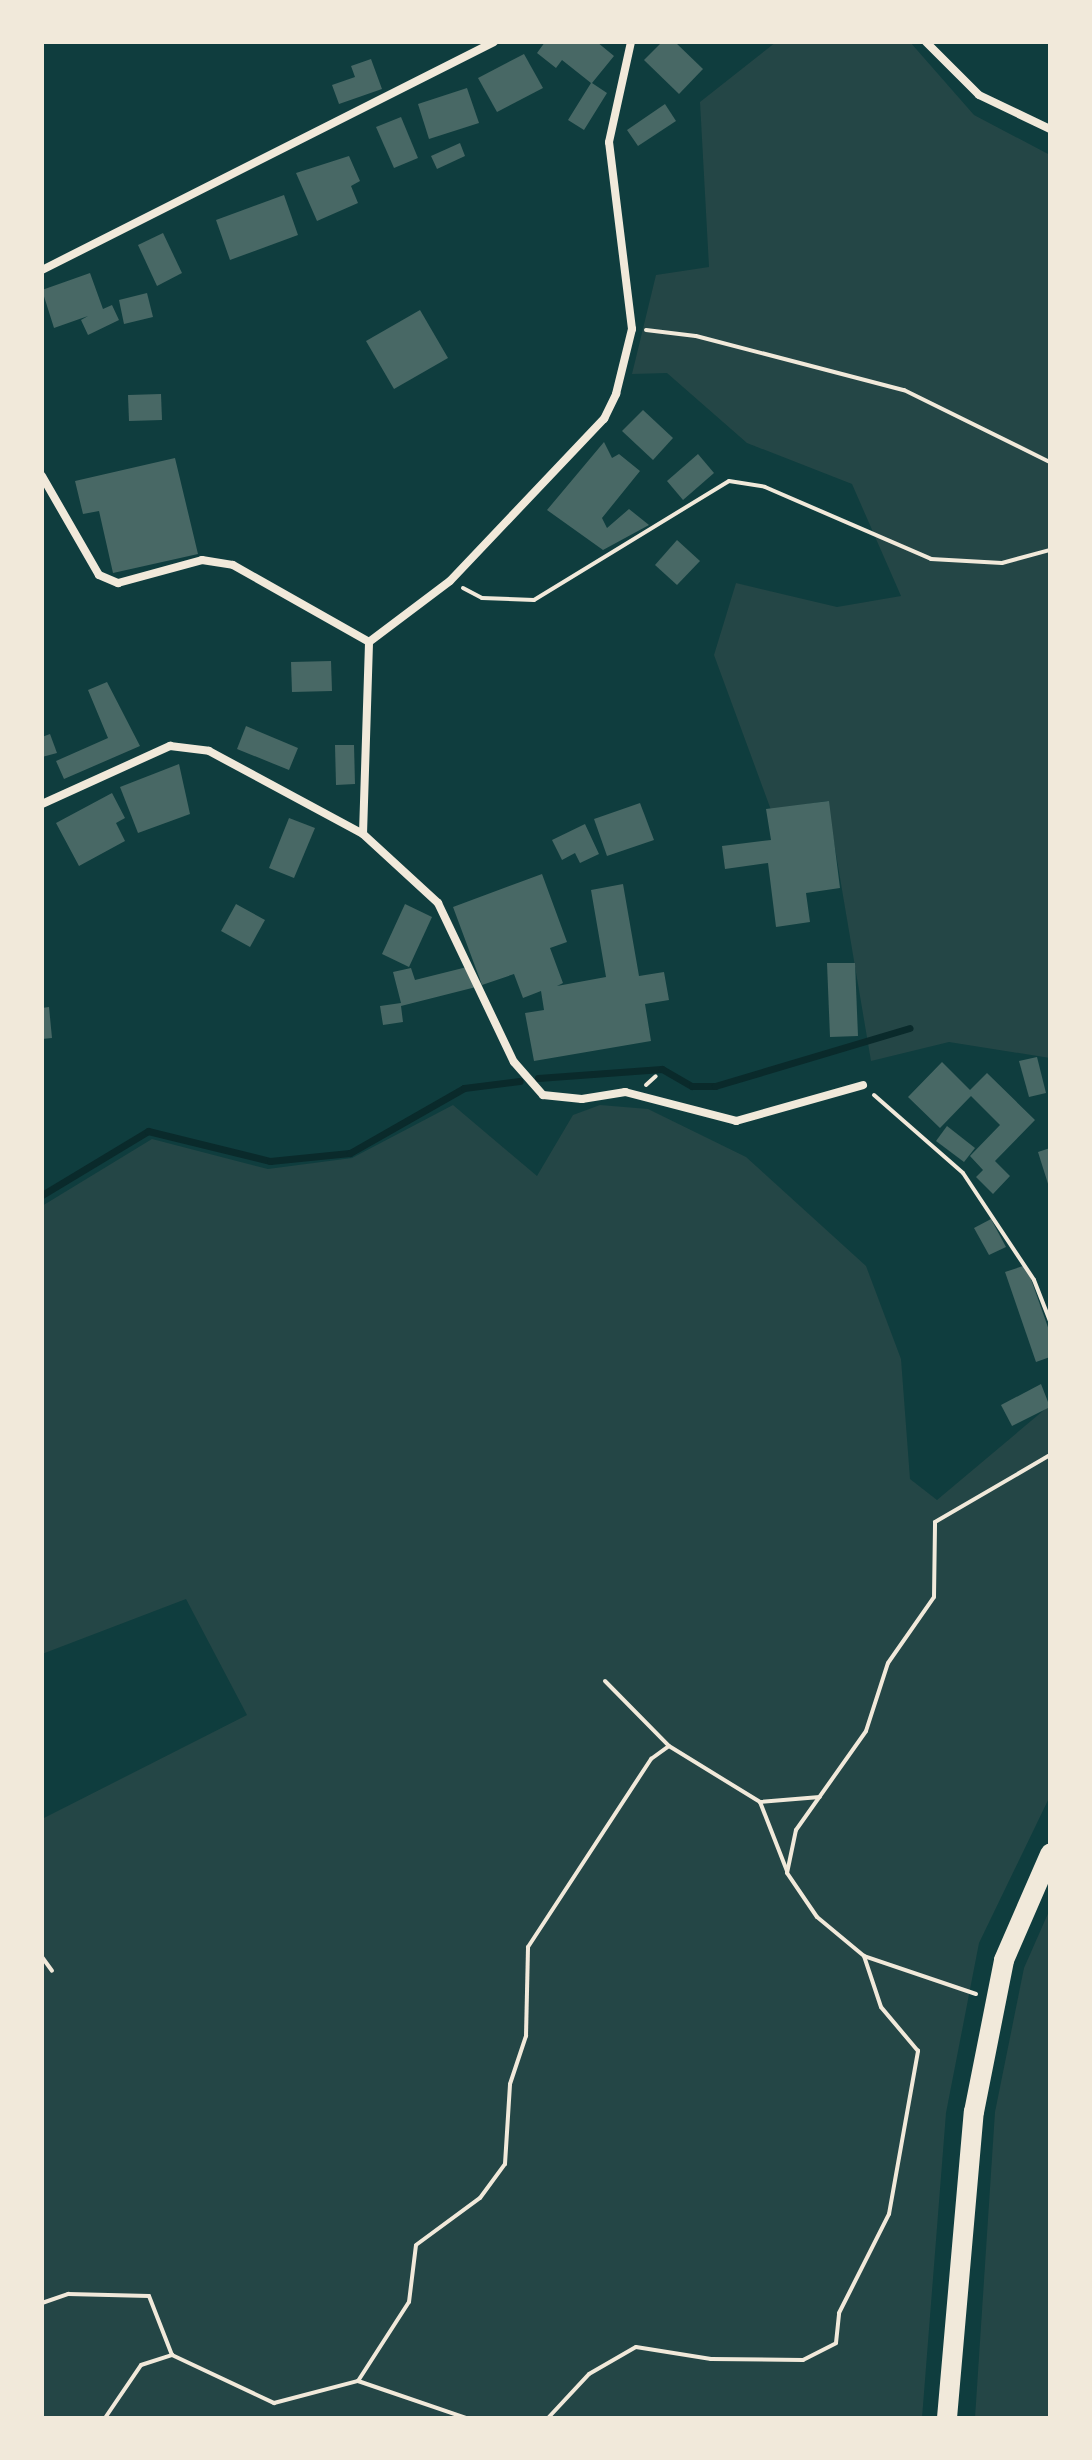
<!DOCTYPE html>
<style>
body{margin:0}
#map{position:relative;width:1092px;height:2460px;overflow:hidden;background:#0f3d3e;font-family:"Noto Sans",sans-serif}
div>[style]{position:absolute}
[style*='--x']{left:calc(var(--x)*1px);top:calc(var(--y)*1px);width:calc(var(--w)*1px);rotate:calc(var(--a)*1deg)}
.green>*{inset:0;background:#244646}
.stream>*{height:7px;margin:-3.5px;padding:0 3.5px;transform-origin:3.5px;border-radius:3.5px;background:#0a2a2b}
.building>*{inset:0;background:#486865}
.path>*{height:4px;margin:-2px;padding:0 2px;transform-origin:2px;border-radius:2px;background:#f1e9da}
.minor>*{height:8px;margin:-4px;padding:0 4px;transform-origin:4px;border-radius:4px;background:#f1e9da}
.primary>*{height:20px;margin:-10px;padding:0 10px;transform-origin:10px;border-radius:10px;background:#f1e9da}
span{translate:-50% -50%;white-space:nowrap;text-align:center;line-height:1.15;-webkit-text-stroke:7px #f1e9da;paint-order:stroke}
.frame{position:absolute;inset:0;border:44px solid #f1e9da;pointer-events:none}
</style>
<div id="map">
<div class="green">
<i style="clip-path:polygon(776px 42px,910px 42px,974px 115px,1050px 155px,1050px 1058px,949px 1042px,871px 1061px,827px 801px,771px 810px,714px 655px,736px 583px,837px 607px,901px 596px,852px 484px,747px 443px,667px 373px,632px 374px,656px 275px,709px 267px,700px 102px)"></i>
<i style="clip-path:polygon(453px 1105px,537px 1176px,573px 1115px,600px 1105px,648px 1109px,746px 1157px,866px 1266px,901px 1359px,910px 1479px,937px 1500px,1050px 1405px,1050px 1796px,979px 1943px,946px 2113px,922px 2418px,42px 2418px,42px 1819px,247px 1715px,186px 1599px,42px 1654px,42px 1206px,152px 1139px,268px 1169px,352px 1158px)"></i>
<i style="clip-path:polygon(1050px 1909px,1050px 2418px,975px 2418px,995px 2112px,1024px 1968px)"></i>
</div>
<div class="stream">
<i style="--x:538;--y:1078;--w:124;--a:-4.2"></i>
<i style="--x:662;--y:1069;--w:34;--a:30"></i>
<i style="--x:692;--y:1086;--w:23;--a:0"></i>
<i style="--x:715;--y:1086;--w:203;--a:-16.6"></i>
<i style="--x:42;--y:1195;--w:124;--a:-31.1"></i>
<i style="--x:148;--y:1131;--w:126;--a:13.8"></i>
<i style="--x:270;--y:1161;--w:80;--a:-5.7"></i>
<i style="--x:350;--y:1153;--w:131;--a:-29.7"></i>
<i style="--x:464;--y:1088;--w:56;--a:-7.1"></i>
</div>
<div class="building">
<i style="clip-path:polygon(545px 42px,597px 42px,614px 56px,592px 83px,607px 93px,584px 130px,568px 120px,591px 83px,562px 60px,556px 68px,537px 53px)"></i>
<i style="clip-path:polygon(662px 42px,675px 42px,703px 69px,679px 94px,644px 60px)"></i>
<i style="clip-path:polygon(524px 54px,543px 88px,497px 112px,478px 78px)"></i>
<i style="clip-path:polygon(371px 59px,382px 89px,339px 104px,332px 85px,355px 77px,351px 66px)"></i>
<i style="clip-path:polygon(467px 88px,479px 123px,429px 139px,418px 104px)"></i>
<i style="clip-path:polygon(665px 104px,676px 121px,638px 146px,627px 130px)"></i>
<i style="clip-path:polygon(401px 117px,418px 158px,394px 168px,376px 127px)"></i>
<i style="clip-path:polygon(460px 143px,465px 156px,437px 169px,431px 156px)"></i>
<i style="clip-path:polygon(349px 156px,360px 181px,351px 186px,358px 203px,317px 221px,296px 173px)"></i>
<i style="clip-path:polygon(284px 195px,298px 235px,230px 260px,216px 220px)"></i>
<i style="clip-path:polygon(163px 233px,182px 273px,157px 286px,138px 245px)"></i>
<i style="clip-path:polygon(90px 273px,103px 309px,112px 305px,119px 320px,88px 335px,81px 320px,88px 316px,54px 328px,42px 290px)"></i>
<i style="clip-path:polygon(147px 293px,153px 317px,124px 324px,119px 300px)"></i>
<i style="clip-path:polygon(420px 310px,448px 358px,394px 389px,366px 341px)"></i>
<i style="clip-path:polygon(161px 394px,162px 420px,129px 421px,128px 395px)"></i>
<i style="clip-path:polygon(643px 410px,673px 438px,653px 460px,622px 431px)"></i>
<i style="clip-path:polygon(604px 442px,612px 458px,619px 454px,640px 471px,602px 518px,607px 528px,629px 509px,649px 525px,603px 550px,547px 510px)"></i>
<i style="clip-path:polygon(698px 454px,714px 473px,683px 500px,667px 481px)"></i>
<i style="clip-path:polygon(175px 458px,198px 554px,113px 573px,99px 511px,83px 514px,75px 481px)"></i>
<i style="clip-path:polygon(677px 540px,700px 561px,677px 585px,655px 565px)"></i>
<i style="clip-path:polygon(331px 661px,332px 691px,292px 692px,291px 662px)"></i>
<i style="clip-path:polygon(107px 682px,140px 746px,64px 779px,56px 761px,108px 738px,88px 690px)"></i>
<i style="clip-path:polygon(246px 726px,298px 748px,289px 770px,237px 749px)"></i>
<i style="clip-path:polygon(50px 734px,57px 753px,42px 757px,42px 737px)"></i>
<i style="clip-path:polygon(335px 745px,354px 745px,355px 784px,336px 785px)"></i>
<i style="clip-path:polygon(179px 764px,190px 814px,138px 833px,120px 787px)"></i>
<i style="clip-path:polygon(112px 793px,125px 818px,116px 823px,125px 841px,79px 866px,56px 823px)"></i>
<i style="clip-path:polygon(829px 801px,840px 888px,806px 893px,810px 922px,776px 927px,768px 863px,725px 869px,722px 846px,771px 840px,766px 809px)"></i>
<i style="clip-path:polygon(640px 803px,654px 840px,607px 856px,594px 819px)"></i>
<i style="clip-path:polygon(289px 818px,315px 828px,294px 878px,269px 868px)"></i>
<i style="clip-path:polygon(585px 824px,599px 854px,580px 863px,575px 853px,562px 860px,552px 840px)"></i>
<i style="clip-path:polygon(542px 874px,567px 942px,550px 948px,563px 983px,557px 986px,606px 977px,591px 890px,623px 884px,639px 976px,664px 972px,669px 1000px,645px 1004px,651px 1041px,534px 1061px,525px 1013px,544px 1010px,541px 991px,523px 998px,514px 974px,482px 985px,453px 907px)"></i>
<i style="clip-path:polygon(236px 904px,265px 920px,250px 947px,221px 931px)"></i>
<i style="clip-path:polygon(405px 904px,432px 917px,409px 967px,382px 954px)"></i>
<i style="clip-path:polygon(827px 963px,855px 963px,858px 1036px,830px 1037px)"></i>
<i style="clip-path:polygon(471px 966px,476px 987px,401px 1006px,403px 1022px,383px 1025px,380px 1006px,401px 1003px,393px 972px,411px 968px,415px 980px)"></i>
<i style="clip-path:polygon(49px 1007px,52px 1038px,42px 1039px,42px 1008px)"></i>
<i style="clip-path:polygon(1037px 1057px,1046px 1093px,1029px 1097px,1019px 1061px)"></i>
<i style="clip-path:polygon(942px 1062px,970px 1090px,987px 1073px,1035px 1120px,995px 1161px,1010px 1176px,993px 1194px,976px 1177px,983px 1170px,970px 1156px,1000px 1125px,971px 1096px,940px 1128px,908px 1097px)"></i>
<i style="clip-path:polygon(947px 1126px,975px 1148px,964px 1162px,936px 1141px)"></i>
<i style="clip-path:polygon(1050px 1148px,1050px 1187px,1049px 1187px,1038px 1152px)"></i>
<i style="clip-path:polygon(991px 1219px,1006px 1247px,989px 1255px,974px 1228px)"></i>
<i style="clip-path:polygon(1026px 1265px,1050px 1333px,1050px 1357px,1036px 1362px,1005px 1272px)"></i>
<i style="clip-path:polygon(1041px 1384px,1050px 1407px,1012px 1426px,1001px 1405px)"></i>
</div>
<div class="path">
<i style="--x:646;--y:330;--w:50;--a:6.8"></i>
<i style="--x:696;--y:336;--w:215;--a:14.6"></i>
<i style="--x:904;--y:390;--w:163;--a:26.3"></i>
<i style="--x:463;--y:588;--w:21;--a:28"></i>
<i style="--x:482;--y:598;--w:52;--a:2.2"></i>
<i style="--x:534;--y:600;--w:228;--a:-31.4"></i>
<i style="--x:729;--y:481;--w:36;--a:9"></i>
<i style="--x:765;--y:487;--w:181;--a:23.4"></i>
<i style="--x:931;--y:559;--w:71;--a:3.2"></i>
<i style="--x:1002;--y:563;--w:50;--a:-15.2"></i>
<i style="--x:646;--y:1085;--w:13;--a:-42"></i>
<i style="--x:874;--y:1095;--w:118;--a:41.2"></i>
<i style="--x:963;--y:1173;--w:128;--a:56.4"></i>
<i style="--x:1034;--y:1280;--w:44;--a:68.7"></i>
<i style="--x:605;--y:1681;--w:91;--a:45.4"></i>
<i style="--x:760;--y:1802;--w:74;--a:68.6"></i>
<i style="--x:42;--y:1957;--w:17;--a:54"></i>
<i style="--x:976;--y:1994;--w:118;--a:-161.3"></i>
<i style="--x:864;--y:1956;--w:61;--a:-140.3"></i>
<i style="--x:817;--y:1917;--w:53;--a:-124.3"></i>
<i style="--x:787;--y:1873;--w:44;--a:-78.2"></i>
<i style="--x:796;--y:1830;--w:121;--a:-54.7"></i>
<i style="--x:866;--y:1731;--w:71;--a:-72.1"></i>
<i style="--x:888;--y:1663;--w:80;--a:-55.1"></i>
<i style="--x:934;--y:1597;--w:75;--a:-89.2"></i>
<i style="--x:935;--y:1522;--w:133;--a:-30.2"></i>
<i style="--x:42;--y:2303;--w:28;--a:-19"></i>
<i style="--x:68;--y:2294;--w:81;--a:1.4"></i>
<i style="--x:149;--y:2296;--w:63;--a:68.7"></i>
<i style="--x:172;--y:2355;--w:113;--a:25.2"></i>
<i style="--x:274;--y:2403;--w:87;--a:-14.7"></i>
<i style="--x:358;--y:2381;--w:114;--a:18.9"></i>
<i style="--x:358;--y:2381;--w:94;--a:-57.2"></i>
<i style="--x:409;--y:2302;--w:57;--a:-83"></i>
<i style="--x:416;--y:2245;--w:79;--a:-36.3"></i>
<i style="--x:480;--y:2198;--w:42;--a:-53.7"></i>
<i style="--x:505;--y:2164;--w:80;--a:-86.4"></i>
<i style="--x:510;--y:2084;--w:51;--a:-71.6"></i>
<i style="--x:526;--y:2036;--w:89;--a:-88.7"></i>
<i style="--x:528;--y:1947;--w:225;--a:-56.8"></i>
<i style="--x:651;--y:1759;--w:22;--a:-36"></i>
<i style="--x:669;--y:1746;--w:107;--a:31.6"></i>
<i style="--x:760;--y:1802;--w:60;--a:-4.8"></i>
<i style="--x:105;--y:2418;--w:64;--a:-55.8"></i>
<i style="--x:141;--y:2365;--w:33;--a:-18"></i>
<i style="--x:548;--y:2418;--w:60;--a:-47"></i>
<i style="--x:589;--y:2374;--w:54;--a:-29.9"></i>
<i style="--x:636;--y:2347;--w:76;--a:9.1"></i>
<i style="--x:711;--y:2359;--w:92;--a:0.6"></i>
<i style="--x:803;--y:2360;--w:37;--a:-27"></i>
<i style="--x:836;--y:2343;--w:30;--a:-84"></i>
<i style="--x:839;--y:2313;--w:111;--a:-63.2"></i>
<i style="--x:889;--y:2214;--w:166;--a:-79.9"></i>
<i style="--x:918;--y:2051;--w:57;--a:-130.1"></i>
<i style="--x:881;--y:2007;--w:54;--a:-108.4"></i>
</div>
<div class="minor">
<i style="--x:926;--y:42;--w:75;--a:45"></i>
<i style="--x:979;--y:95;--w:79;--a:25.6"></i>
<i style="--x:42;--y:270;--w:506;--a:-26.77"></i>
<i style="--x:42;--y:476;--w:114;--a:60.1"></i>
<i style="--x:99;--y:575;--w:21;--a:23"></i>
<i style="--x:118;--y:583;--w:87;--a:-15.3"></i>
<i style="--x:202;--y:560;--w:31;--a:9"></i>
<i style="--x:233;--y:565;--w:156;--a:29.5"></i>
<i style="--x:42;--y:804;--w:141;--a:-24.4"></i>
<i style="--x:170;--y:746;--w:39;--a:7"></i>
<i style="--x:209;--y:751;--w:175;--a:28.3"></i>
<i style="--x:363;--y:834;--w:102;--a:42.6"></i>
<i style="--x:438;--y:903;--w:176;--a:64.5"></i>
<i style="--x:514;--y:1062;--w:44;--a:48.7"></i>
<i style="--x:543;--y:1095;--w:39;--a:6"></i>
<i style="--x:582;--y:1099;--w:44;--a:-9.2"></i>
<i style="--x:625;--y:1092;--w:115;--a:14.6"></i>
<i style="--x:736;--y:1121;--w:132;--a:-15.8"></i>
<i style="--x:363;--y:834;--w:192;--a:-88.2"></i>
<i style="--x:369;--y:642;--w:101;--a:-37"></i>
<i style="--x:450;--y:581;--w:224;--a:-46.5"></i>
<i style="--x:604;--y:419;--w:28;--a:-64"></i>
<i style="--x:616;--y:394;--w:67;--a:-76.2"></i>
<i style="--x:632;--y:329;--w:188;--a:-97"></i>
<i style="--x:609;--y:142;--w:102;--a:-77.6"></i>
</div>
<div class="primary">
<i style="--x:947;--y:2418;--w:307;--a:-85"></i>
<i style="--x:974;--y:2112;--w:155;--a:-78.8"></i>
<i style="--x:1004;--y:1960;--w:116;--a:-66.5"></i>
</div>
<div class="frame"></div>
</div>
